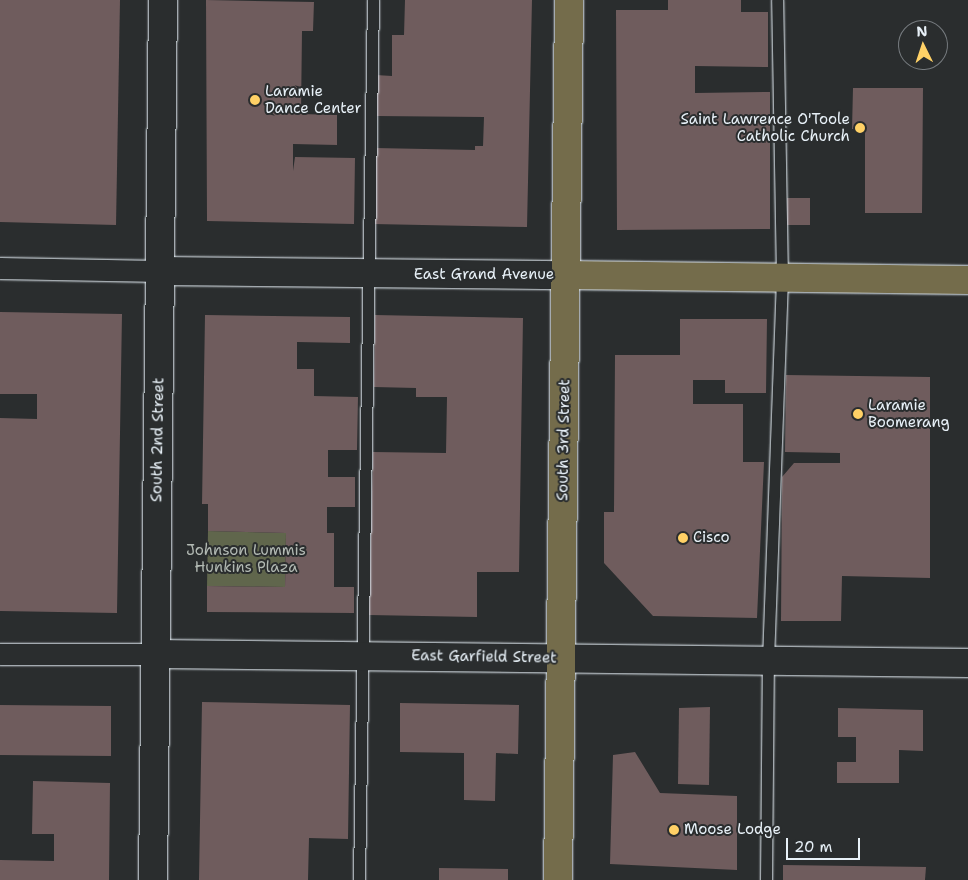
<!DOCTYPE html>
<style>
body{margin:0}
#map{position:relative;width:968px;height:880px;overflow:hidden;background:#2a2d2e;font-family:"Shantell Sans",sans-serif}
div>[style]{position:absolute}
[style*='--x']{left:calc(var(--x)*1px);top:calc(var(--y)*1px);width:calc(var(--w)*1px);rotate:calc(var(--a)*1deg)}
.green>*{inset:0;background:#60664c}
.building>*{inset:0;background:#6f5c5d}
.roads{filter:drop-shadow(0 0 1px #e8f1f8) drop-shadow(0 0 1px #e8f1f8)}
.service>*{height:11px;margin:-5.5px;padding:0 5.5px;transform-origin:5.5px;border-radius:5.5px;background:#2a2d2e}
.minor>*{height:21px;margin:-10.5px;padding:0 10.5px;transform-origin:10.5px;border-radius:10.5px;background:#2a2d2e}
.tertiary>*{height:28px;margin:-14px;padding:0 14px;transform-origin:14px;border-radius:14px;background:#2a2d2e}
.primary>*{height:28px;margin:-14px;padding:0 14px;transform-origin:14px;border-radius:14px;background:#746c4b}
.dots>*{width:14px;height:14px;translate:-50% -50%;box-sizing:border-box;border:2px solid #2a2d2e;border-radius:50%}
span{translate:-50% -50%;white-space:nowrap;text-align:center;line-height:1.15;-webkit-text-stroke:4px #2a2d2e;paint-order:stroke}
.poi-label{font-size:15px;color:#e8f1f8}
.left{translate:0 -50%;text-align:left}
.right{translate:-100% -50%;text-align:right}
.street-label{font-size:15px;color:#e8f1f8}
.park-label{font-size:15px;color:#b2b9b3}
.north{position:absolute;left:898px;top:20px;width:50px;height:50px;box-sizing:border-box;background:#2a2d2e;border:1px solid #767b7f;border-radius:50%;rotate:356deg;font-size:14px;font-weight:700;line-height:20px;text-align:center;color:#e8f1f8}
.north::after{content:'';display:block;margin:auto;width:18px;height:22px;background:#ffd166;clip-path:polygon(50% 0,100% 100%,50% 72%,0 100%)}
.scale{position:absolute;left:786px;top:838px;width:74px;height:22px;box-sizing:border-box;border:2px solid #e8f1f8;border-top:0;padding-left:6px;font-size:15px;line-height:18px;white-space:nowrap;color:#e8f1f8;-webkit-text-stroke:4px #2a2d2e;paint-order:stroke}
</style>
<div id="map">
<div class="green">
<i style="clip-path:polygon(208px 531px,286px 533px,285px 587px,207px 586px)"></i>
</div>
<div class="building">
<i style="clip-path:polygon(0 0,120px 0,116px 225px,0 222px)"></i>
<i style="clip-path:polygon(206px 0,314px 2px,313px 31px,302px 31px,301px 114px,337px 115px,337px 145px,293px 144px,293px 171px,295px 157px,355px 158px,354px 224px,207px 221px)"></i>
<i style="clip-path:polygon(405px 0,532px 0,527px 227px,373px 224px,375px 148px,475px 150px,475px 146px,483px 146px,484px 117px,376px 116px,376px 75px,392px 76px,392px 35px,404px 35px)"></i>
<i style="clip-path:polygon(668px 0,741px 0,741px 12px,768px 12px,768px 67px,695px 66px,695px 93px,770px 92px,770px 229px,617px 230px,616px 10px,668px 10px)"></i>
<i style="clip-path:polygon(853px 88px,923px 88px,922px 213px,865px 213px,865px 129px,852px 129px)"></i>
<i style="clip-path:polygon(787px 198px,810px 198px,810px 225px,787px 225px)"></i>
<i style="clip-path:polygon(0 312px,122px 314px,117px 613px,0 611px,0 418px,37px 419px,37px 394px,0 394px)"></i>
<i style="clip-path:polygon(205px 315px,350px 317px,350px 343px,297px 342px,297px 369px,314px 369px,314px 396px,358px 397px,357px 450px,328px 450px,328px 477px,355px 477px,355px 507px,327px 507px,327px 533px,334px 533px,334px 587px,354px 587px,354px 613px,207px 612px,207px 586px,285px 587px,286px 533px,208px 531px,208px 504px,202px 504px)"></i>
<i style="clip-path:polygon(375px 315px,523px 318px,519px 572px,477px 572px,477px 617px,369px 615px,373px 452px,446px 453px,447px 397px,416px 397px,416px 388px,374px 387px)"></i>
<i style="clip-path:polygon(680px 319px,767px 319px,766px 393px,725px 393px,725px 380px,693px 380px,693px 404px,743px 404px,743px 462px,764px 462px,757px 618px,653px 616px,604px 563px,604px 512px,614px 512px,615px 355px,680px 355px)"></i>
<i style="clip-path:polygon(786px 375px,930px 377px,930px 578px,842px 576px,841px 621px,781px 621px,782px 477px,794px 463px,840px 463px,840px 453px,785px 452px)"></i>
<i style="clip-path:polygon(202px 702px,350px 705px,348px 839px,309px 838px,308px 880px,199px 880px)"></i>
<i style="clip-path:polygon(400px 703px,519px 705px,518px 754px,496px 753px,495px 801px,464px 800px,464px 753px,400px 752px)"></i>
<i style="clip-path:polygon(0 705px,111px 706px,111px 756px,0 755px)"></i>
<i style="clip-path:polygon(710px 707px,709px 785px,678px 784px,679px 708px)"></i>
<i style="clip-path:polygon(838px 708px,923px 710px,923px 751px,899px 750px,899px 783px,837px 783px,837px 762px,856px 762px,856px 737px,838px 737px)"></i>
<i style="clip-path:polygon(635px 752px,660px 793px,737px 796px,737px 870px,610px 864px,613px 755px)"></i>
<i style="clip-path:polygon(33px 781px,110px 783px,109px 880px,0 880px,0 860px,54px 861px,54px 834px,32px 834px)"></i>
<i style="clip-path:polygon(783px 865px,926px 867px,925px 880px,783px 880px)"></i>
<i style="clip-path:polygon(439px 868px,508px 869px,508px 880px,439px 880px)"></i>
</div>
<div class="roads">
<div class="service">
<i style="--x:359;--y:880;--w:880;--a:-89.09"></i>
<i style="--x:766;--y:880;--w:220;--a:-89.5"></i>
<i style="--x:768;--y:660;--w:382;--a:-87.9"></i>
<i style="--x:782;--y:278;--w:278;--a:-91"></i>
</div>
<div class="minor">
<i style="--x:0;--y:268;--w:160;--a:1.1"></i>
<i style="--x:0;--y:654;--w:156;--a:0"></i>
</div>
<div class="tertiary">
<i style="--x:160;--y:271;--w:406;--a:0.6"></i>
<i style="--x:156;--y:654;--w:812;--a:0.64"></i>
<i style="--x:153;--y:880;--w:880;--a:-89.35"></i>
</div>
<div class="primary">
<i style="--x:566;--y:275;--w:402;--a:0.7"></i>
<i style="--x:558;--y:880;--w:880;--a:-89.28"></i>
</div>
</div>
<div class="dots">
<i style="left:255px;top:100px;background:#ffd166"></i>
<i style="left:860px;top:128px;background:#ffd166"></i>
<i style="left:858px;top:414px;background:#ffd166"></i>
<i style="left:683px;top:538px;background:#ffd166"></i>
<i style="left:674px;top:830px;background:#ffd166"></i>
</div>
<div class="poi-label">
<span class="left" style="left:265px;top:100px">Laramie<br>Dance Center</span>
<span class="right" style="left:850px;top:128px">Saint Lawrence O'Toole<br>Catholic Church</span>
<span class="left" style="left:868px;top:414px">Laramie<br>Boomerang</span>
<span class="left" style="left:693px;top:538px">Cisco</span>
<span class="left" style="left:684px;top:830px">Moose Lodge</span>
</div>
<div class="street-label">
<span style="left:484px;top:275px">East Grand Avenue</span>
<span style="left:158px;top:440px;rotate:-89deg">South 2nd Street</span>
<span style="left:564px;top:440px;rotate:-89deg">South 3rd Street</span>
<span style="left:484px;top:657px;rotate:1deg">East Garfield Street</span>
</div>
<div class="park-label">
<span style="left:246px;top:559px">Johnson Lummis<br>Hunkins Plaza</span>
</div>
<div class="north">N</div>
<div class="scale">20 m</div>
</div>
